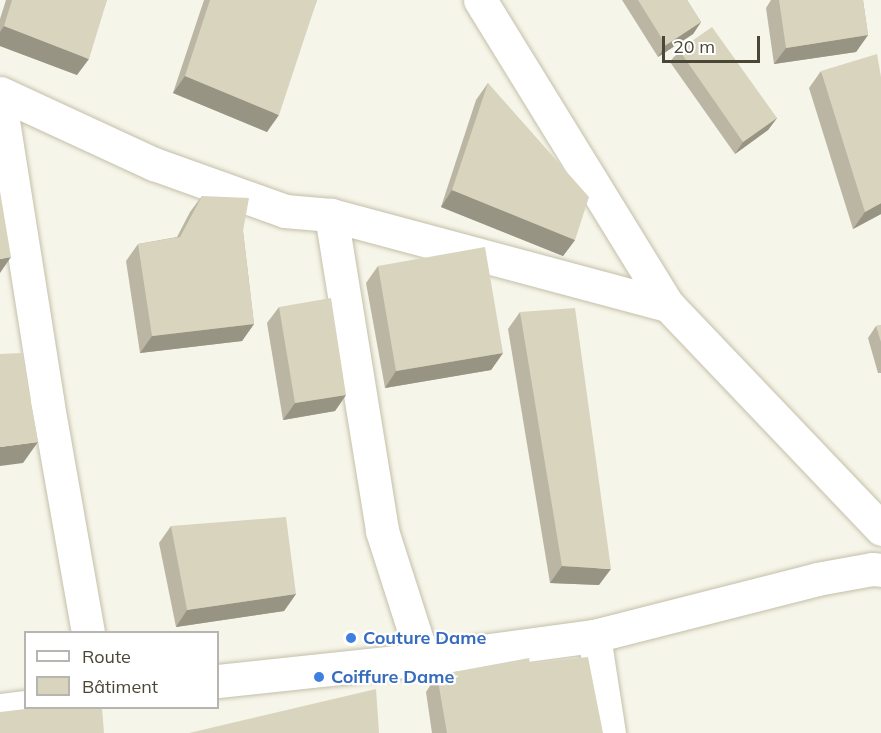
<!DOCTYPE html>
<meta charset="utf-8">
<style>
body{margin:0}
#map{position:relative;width:881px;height:733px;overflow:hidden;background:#f6f5e9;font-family:Mulish,sans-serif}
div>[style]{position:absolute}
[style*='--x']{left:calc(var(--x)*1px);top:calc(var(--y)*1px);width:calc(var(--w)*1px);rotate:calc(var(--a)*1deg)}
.roads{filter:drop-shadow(0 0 2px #c3c0aa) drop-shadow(0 0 2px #c3c0aa)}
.minor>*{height:33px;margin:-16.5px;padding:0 16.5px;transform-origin:16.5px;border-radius:16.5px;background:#fff}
.wall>*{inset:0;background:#bbb6a3}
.shaded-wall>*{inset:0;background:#989484}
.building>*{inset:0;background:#d9d4bd}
.dots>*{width:16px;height:16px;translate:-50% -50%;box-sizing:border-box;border:3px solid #fff;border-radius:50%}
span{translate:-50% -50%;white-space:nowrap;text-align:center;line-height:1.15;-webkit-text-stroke:4.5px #fff;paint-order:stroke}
.shop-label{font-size:18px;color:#366cbe;font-weight:700}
.left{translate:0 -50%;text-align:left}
.legend{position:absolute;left:24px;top:631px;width:195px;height:78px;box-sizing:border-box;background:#fff;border:2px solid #b7b5af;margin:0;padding:8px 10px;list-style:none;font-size:18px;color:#4b4736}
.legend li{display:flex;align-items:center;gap:12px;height:30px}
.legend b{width:30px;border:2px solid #b7b5af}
.scale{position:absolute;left:662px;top:36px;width:98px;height:27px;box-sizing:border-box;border:3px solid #4b4736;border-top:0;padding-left:8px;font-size:18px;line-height:21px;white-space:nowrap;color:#4b4736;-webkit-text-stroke:4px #fff;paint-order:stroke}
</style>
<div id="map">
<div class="roads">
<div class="minor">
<i style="--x:480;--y:0;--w:358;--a:58.4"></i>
<i style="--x:668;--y:305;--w:309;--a:46.4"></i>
<i style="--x:0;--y:93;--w:170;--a:24.8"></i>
<i style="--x:154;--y:164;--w:139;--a:19.7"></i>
<i style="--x:285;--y:211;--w:46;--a:5"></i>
<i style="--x:331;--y:215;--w:349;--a:15"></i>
<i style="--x:0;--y:102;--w:302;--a:81"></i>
<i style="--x:47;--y:400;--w:236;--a:80"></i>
<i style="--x:331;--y:215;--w:320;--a:80.8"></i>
<i style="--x:382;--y:531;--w:134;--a:72.2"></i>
<i style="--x:594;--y:636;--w:98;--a:81.2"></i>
<i style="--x:218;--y:681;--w:206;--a:-6.1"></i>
<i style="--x:423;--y:659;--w:173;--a:-7.7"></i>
<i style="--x:594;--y:636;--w:230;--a:-14.3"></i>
<i style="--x:817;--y:579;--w:56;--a:-10.3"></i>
<i style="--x:872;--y:569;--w:9;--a:6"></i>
<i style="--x:0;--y:710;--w:26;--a:-7"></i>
</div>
</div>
<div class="wall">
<i style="clip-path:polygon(6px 0,107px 0,77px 75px,0 46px,0 19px)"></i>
<i style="clip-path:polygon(204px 0,317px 0,267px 132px,173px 93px)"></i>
<i style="clip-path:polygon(622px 0,687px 0,701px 22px,693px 34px,658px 57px)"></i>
<i style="clip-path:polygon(771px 0,863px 0,868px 35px,856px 52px,774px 64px,766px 8px)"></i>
<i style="clip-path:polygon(679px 50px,777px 118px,768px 130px,735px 154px,670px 62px)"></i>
<i style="clip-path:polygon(821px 71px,881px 214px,853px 229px,809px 88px)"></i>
<i style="clip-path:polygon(488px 83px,575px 240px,563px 256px,441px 207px,476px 100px)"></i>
<i style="clip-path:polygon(202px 196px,243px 231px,254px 324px,242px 341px,140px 353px,126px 261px,138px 244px,177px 237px,190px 212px)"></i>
<i style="clip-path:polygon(378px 266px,503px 353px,491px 370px,385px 388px,366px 283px)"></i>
<i style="clip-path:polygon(279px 307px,346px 395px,335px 411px,283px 420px,267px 323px)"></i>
<i style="clip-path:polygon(520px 312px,599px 585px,550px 583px,508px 329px)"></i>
<i style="clip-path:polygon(881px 325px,881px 373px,878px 373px,868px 338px,876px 326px)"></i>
<i style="clip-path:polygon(171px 526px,296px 594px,284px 611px,176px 627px,159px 543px)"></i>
<i style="clip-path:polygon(530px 663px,603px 733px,432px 733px,426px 692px,437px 675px)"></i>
</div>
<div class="shaded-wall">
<i style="clip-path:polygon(701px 22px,693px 34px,658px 57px,666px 45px)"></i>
<i style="clip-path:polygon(4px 26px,89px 59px,77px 75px,0 46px,0 32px)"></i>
<i style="clip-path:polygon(868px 35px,856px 52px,774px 64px,786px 48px)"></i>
<i style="clip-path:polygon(185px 76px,279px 115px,267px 132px,173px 93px)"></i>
<i style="clip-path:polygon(777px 118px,768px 130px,735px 154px,743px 142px)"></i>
<i style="clip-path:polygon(452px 190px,575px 240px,563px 256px,441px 207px)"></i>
<i style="clip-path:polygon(881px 203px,881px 214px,853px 229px,865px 212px)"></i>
<i style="clip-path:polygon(11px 257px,0 273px,0 259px)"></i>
<i style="clip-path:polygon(254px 324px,242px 341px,140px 353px,152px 336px)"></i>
<i style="clip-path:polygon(503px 353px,491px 370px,385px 388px,396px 371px)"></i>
<i style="clip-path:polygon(346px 395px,335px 411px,283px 420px,295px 403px)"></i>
<i style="clip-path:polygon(38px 442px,23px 463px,0 466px,0 447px)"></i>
<i style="clip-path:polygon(562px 566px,611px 569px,599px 585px,550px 583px)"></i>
<i style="clip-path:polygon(296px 594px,284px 611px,176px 627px,187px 610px)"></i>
</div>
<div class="building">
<i style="clip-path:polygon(12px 0,107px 0,89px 59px,4px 26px)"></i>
<i style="clip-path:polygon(210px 0,317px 0,279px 115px,185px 76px)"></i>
<i style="clip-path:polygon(638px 0,687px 0,701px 22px,666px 45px)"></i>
<i style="clip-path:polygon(779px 0,863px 0,868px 35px,786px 48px)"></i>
<i style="clip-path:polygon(712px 27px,777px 118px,743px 142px,679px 50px)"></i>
<i style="clip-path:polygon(877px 54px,881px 77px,881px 203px,865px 212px,821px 71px)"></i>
<i style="clip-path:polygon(488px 83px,589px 197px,575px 240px,452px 190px)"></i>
<i style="clip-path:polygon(0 191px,11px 257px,0 259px)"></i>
<i style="clip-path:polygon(202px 196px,249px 198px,243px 231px,254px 324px,152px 336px,138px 244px,180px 237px)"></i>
<i style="clip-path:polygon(485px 247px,503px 353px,396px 371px,378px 266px)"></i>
<i style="clip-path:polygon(331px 298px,346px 395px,295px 403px,279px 307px)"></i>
<i style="clip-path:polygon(575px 308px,611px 569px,562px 566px,520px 312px)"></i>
<i style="clip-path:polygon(881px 325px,881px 342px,876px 326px)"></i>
<i style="clip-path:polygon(22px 353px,38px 442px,0 447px,0 354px)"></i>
<i style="clip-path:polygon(286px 517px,296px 594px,187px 610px,171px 526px)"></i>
<i style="clip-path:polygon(588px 657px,603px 733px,447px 733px,437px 675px,529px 658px,530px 663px)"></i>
<i style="clip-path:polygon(376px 689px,379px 733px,189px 733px)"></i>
<i style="clip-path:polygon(34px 708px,102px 708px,104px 733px,0 733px,0 712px)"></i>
</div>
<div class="dots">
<i style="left:351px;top:638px;background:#3f7fe0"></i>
<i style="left:319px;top:677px;background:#3f7fe0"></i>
</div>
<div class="shop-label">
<span class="left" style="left:363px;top:638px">Couture Dame</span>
<span class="left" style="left:331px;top:677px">Coiffure Dame</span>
</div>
<ul class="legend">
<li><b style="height:8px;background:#fff"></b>Route</li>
<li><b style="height:16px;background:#d9d4bd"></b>Bâtiment</li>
</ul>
<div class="scale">20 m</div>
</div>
